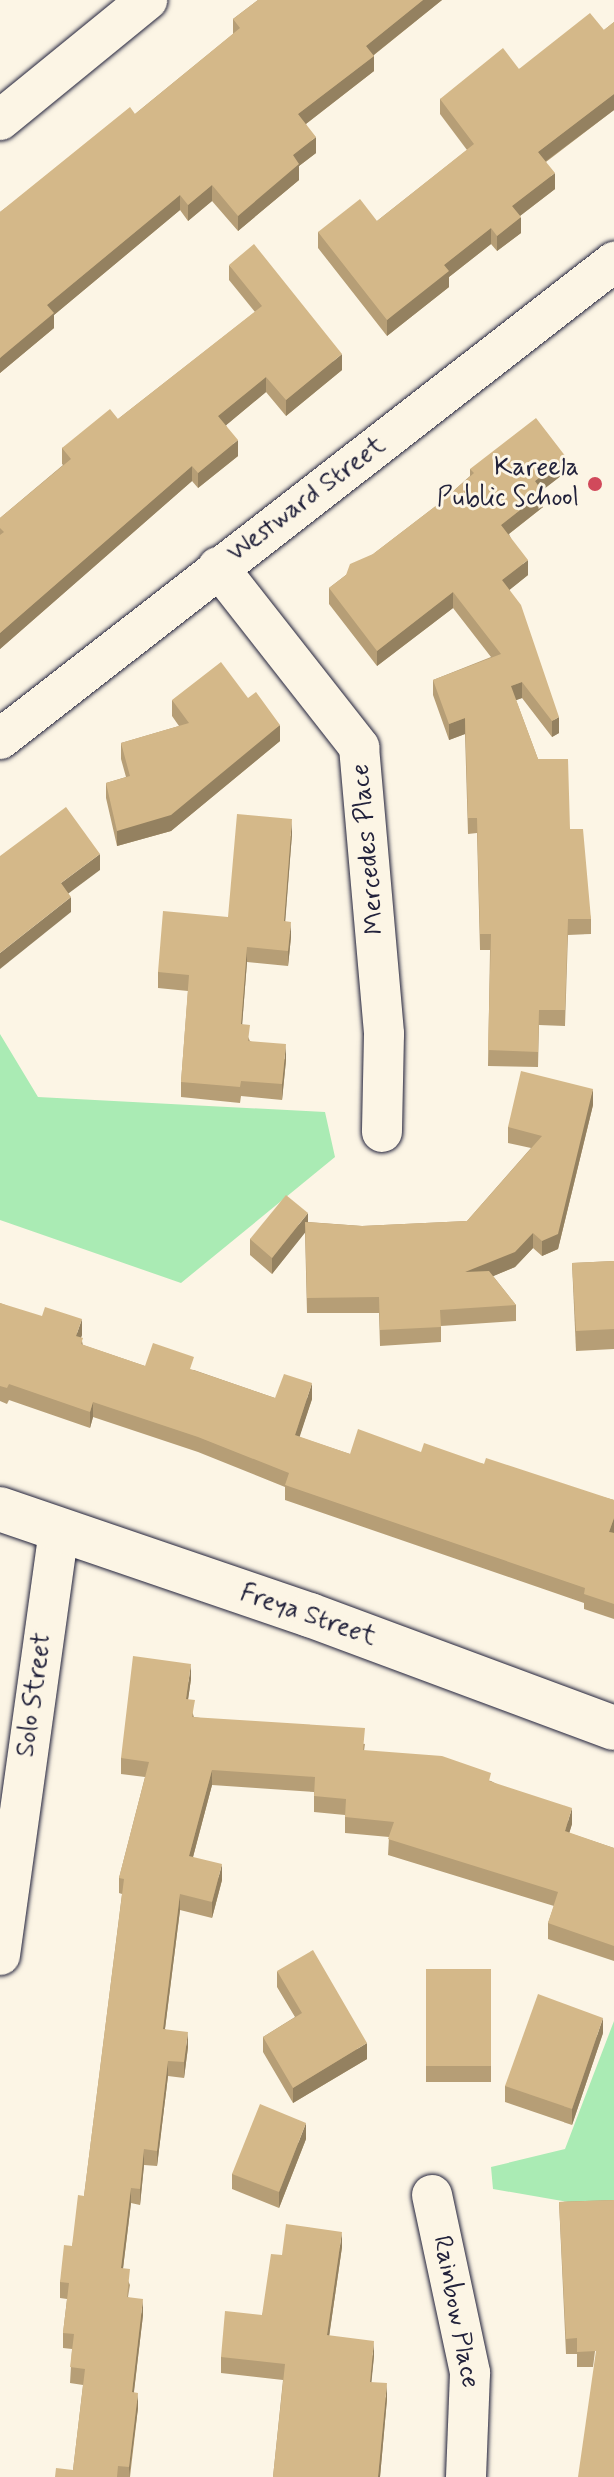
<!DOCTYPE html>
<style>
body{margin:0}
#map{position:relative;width:614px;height:2477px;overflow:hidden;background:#fcf5e5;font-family:Mynerve,sans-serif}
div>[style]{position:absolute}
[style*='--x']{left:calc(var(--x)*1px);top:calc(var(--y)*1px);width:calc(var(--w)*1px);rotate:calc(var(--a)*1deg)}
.green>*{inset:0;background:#aaebb4}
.roads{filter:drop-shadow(0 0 2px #22223b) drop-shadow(0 0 2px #22223b)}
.minor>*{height:40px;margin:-20px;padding:0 20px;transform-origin:20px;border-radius:20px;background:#fcf5e5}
.tertiary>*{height:44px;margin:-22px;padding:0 22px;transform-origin:22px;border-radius:22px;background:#fcf5e5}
.wall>*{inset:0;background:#b69e76}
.shaded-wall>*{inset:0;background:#948160}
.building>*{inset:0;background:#d4b889}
.dots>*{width:22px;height:22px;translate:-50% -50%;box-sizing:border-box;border:4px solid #fcf5e5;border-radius:50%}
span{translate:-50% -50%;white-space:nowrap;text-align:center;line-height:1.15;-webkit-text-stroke:6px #fcf5e5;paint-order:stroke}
.poi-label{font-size:26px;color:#22223b}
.right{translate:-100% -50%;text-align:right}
.street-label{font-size:26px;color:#22223b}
</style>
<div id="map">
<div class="green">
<i style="clip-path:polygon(0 1034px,38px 1097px,325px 1112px,335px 1157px,181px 1283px,0 1220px)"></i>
<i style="clip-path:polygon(614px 2021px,614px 2210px,493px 2189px,491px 2167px,565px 2149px)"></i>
</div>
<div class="roads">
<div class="minor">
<i style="--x:0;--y:120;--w:190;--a:-39.2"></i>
<i style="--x:218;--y:567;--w:229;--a:51.9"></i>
<i style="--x:359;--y:747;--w:288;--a:85"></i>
<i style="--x:384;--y:1034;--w:98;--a:91.2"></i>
<i style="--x:0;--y:739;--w:778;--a:-37.84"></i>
<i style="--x:0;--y:1955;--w:429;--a:-82.1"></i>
<i style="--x:432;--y:2195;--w:182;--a:77.9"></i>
<i style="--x:470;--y:2373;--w:104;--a:92.2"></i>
</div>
<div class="tertiary">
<i style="--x:0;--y:1509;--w:328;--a:18.9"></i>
<i style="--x:310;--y:1615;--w:324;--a:20.4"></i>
</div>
</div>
<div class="wall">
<i style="clip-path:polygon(258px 0,442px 0,374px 55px,374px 71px,306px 124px,316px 153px,299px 166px,299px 180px,238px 231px,212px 201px,188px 221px,180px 210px,54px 315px,54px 328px,0 373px,0 212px,135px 114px,233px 34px,233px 19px)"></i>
<i style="clip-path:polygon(614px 22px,614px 110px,546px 162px,555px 189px,520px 216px,521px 233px,497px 251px,491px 244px,449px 277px,449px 287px,387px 336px,318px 248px,318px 232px,377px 221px,467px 150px,440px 114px,440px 99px,519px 69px,604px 30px)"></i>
<i style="clip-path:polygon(229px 265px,342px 370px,286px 416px,266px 392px,226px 425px,238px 456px,198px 488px,192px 481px,0 649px,0 518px,63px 465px,62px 464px,62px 448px,118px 419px,255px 312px,229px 280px)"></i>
<i style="clip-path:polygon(470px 469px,566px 472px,542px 490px,543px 507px,509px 534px,528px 575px,509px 590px,559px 733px,552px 737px,522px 698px,516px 700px,538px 759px,570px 829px,591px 919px,591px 934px,568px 935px,565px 1026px,539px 1025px,538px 1067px,488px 1066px,490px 950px,480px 950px,477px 833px,468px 834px,465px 734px,449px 740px,433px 695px,433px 680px,491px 657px,453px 608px,377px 666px,329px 604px,329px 588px,441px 502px,470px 476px)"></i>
<i style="clip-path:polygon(172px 700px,280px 741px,171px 831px,117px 846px,106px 798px,106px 783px,126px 777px,121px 759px,121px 743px,179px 726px,172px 716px)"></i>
<i style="clip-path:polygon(292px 834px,285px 921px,291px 937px,288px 966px,247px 962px,242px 1024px,250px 1041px,286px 1060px,282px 1100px,241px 1096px,240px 1103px,181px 1097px,181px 1082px,188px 991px,158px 988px,158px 972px,228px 917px)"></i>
<i style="clip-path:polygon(593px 1105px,558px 1249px,542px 1256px,533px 1248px,515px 1267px,493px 1276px,516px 1305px,516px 1321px,441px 1326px,441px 1342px,380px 1346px,379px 1313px,307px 1313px,305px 1232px,272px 1274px,250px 1255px,250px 1239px,308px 1222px,362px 1226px,467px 1221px,531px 1148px,508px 1143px,508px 1127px)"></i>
<i style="clip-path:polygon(614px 1261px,614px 1349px,576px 1351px,572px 1263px)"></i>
<i style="clip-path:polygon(0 1303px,82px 1335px,81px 1337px,83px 1345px,145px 1366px,194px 1370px,275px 1398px,312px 1399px,299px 1437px,350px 1454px,421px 1452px,484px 1464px,614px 1500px,614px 1619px,584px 1609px,584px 1603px,285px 1500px,285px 1487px,198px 1452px,93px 1417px,90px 1428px,9px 1400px,7px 1404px,0 1401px)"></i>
<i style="clip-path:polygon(191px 1679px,188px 1699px,194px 1717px,365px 1744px,364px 1751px,491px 1781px,572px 1824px,569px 1833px,614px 1848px,614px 1961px,548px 1939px,548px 1923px,554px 1906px,388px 1855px,389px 1837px,345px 1833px,345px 1815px,314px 1812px,314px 1792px,212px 1785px,193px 1857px,222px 1880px,212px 1918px,180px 1910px,165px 2029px,188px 2047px,184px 2078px,168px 2076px,157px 2166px,144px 2165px,140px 2205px,131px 2203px,123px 2269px,130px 2285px,128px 2297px,143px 2315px,134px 2392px,138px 2408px,130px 2477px,55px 2477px,73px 2470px,83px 2385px,70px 2383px,72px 2349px,63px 2348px,63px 2333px,67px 2299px,60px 2298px,60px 2282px,72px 2246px,84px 2196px,122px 1894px,119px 1893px,119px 1878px,145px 1777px,121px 1774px,121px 1758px)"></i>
<i style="clip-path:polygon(426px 1969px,491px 1969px,491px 2082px,426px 2082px)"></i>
<i style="clip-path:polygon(277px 1971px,367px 2059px,293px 2103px,263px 2052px,263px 2037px,295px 2017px,277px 1987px)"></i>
<i style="clip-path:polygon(603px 2033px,572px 2125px,505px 2102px,505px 2086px)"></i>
<i style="clip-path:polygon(306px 2139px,279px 2208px,232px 2189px,232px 2174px)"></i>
<i style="clip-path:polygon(614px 2200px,593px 2367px,577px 2367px,577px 2354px,566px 2354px,559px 2202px)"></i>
<i style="clip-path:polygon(342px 2247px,329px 2336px,374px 2356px,371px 2382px,387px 2399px,380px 2477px,273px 2477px,283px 2380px,221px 2373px,221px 2357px,262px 2315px,282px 2255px)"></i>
</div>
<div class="shaded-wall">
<i style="clip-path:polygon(423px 0,442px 0,366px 61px,366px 46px)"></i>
<i style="clip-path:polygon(374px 56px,374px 71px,298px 130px,298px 114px)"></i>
<i style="clip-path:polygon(614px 94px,614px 110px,538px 167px,538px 152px)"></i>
<i style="clip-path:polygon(316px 137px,316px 153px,299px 166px,299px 180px,238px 231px,238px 216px,293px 155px)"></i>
<i style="clip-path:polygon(555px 173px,555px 189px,512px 222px,512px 206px)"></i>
<i style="clip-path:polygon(212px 185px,212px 201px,188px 221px,188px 205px)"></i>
<i style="clip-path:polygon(180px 195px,180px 210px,54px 315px,54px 328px,0 373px,0 358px,47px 305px)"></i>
<i style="clip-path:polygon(521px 217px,521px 233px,497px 251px,497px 236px)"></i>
<i style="clip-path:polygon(491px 228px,491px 244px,449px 277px,449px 287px,387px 336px,387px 320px,444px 265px)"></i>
<i style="clip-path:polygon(342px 354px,342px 370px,286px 416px,286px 400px)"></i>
<i style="clip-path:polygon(266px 377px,266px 392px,218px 432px,218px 416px)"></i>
<i style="clip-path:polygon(238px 440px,238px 456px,198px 488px,198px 473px)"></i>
<i style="clip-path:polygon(566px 457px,566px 472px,535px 496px,535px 481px)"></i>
<i style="clip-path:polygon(192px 466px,192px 481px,0 649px,0 633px)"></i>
<i style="clip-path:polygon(543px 492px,543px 507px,501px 540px,501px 525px)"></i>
<i style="clip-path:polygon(528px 560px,528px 575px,502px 596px,502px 580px)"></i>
<i style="clip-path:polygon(453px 592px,453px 608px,377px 666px,377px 651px)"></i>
<i style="clip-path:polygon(522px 682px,522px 698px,511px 702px,511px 686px)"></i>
<i style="clip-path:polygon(559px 717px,559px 733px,552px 737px,552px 721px)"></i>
<i style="clip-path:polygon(465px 718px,465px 734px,449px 740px,449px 724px)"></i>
<i style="clip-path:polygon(280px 725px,280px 741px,171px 831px,117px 846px,117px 831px)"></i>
<i style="clip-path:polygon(292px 819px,292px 834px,284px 937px,284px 921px)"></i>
<i style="clip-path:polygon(100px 854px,100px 870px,61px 899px,61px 883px)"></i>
<i style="clip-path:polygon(71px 897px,71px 912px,0 969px,0 953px)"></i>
<i style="clip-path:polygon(291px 922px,291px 937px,288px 966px,288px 951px)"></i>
<i style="clip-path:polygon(247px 947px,247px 962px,241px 1040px,241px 1024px)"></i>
<i style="clip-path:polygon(286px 1044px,286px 1060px,282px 1100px,282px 1084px)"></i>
<i style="clip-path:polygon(593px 1089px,593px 1105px,558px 1249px,542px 1256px,542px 1241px)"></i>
<i style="clip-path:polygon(308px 1213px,308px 1229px,272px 1274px,272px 1258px)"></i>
<i style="clip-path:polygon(533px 1233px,533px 1248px,515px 1267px,465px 1288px,465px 1272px)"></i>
<i style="clip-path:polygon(82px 1319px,82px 1335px,76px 1351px,76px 1336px)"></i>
<i style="clip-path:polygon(312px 1383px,312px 1399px,295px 1451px,295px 1435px)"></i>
<i style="clip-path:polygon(93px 1402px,93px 1417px,90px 1428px,90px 1412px)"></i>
<i style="clip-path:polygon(614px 1518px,614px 1533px,609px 1532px)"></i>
<i style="clip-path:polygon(191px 1664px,191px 1679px,186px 1714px,186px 1699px)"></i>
<i style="clip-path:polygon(212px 1770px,212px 1785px,189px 1872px,189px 1856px)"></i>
<i style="clip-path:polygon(572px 1808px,572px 1824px,565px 1847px,565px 1831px)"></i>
<i style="clip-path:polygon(222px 1864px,222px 1880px,212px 1918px,212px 1902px)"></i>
<i style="clip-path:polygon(180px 1894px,180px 1910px,163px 2044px,163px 2029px)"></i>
<i style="clip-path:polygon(603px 2018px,603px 2033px,572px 2125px,572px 2109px)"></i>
<i style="clip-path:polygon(188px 2032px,188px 2047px,184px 2078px,184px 2062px)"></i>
<i style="clip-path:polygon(367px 2043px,367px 2059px,293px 2103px,293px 2088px)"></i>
<i style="clip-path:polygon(168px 2061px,168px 2076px,157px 2166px,157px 2151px)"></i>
<i style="clip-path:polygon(306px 2123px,306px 2139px,279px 2208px,279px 2192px)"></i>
<i style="clip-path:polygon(144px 2149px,144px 2165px,140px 2205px,140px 2189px)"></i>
<i style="clip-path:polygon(131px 2188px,131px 2203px,121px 2284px,121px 2268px)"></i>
<i style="clip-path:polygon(342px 2232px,342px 2247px,327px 2351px,327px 2335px)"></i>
<i style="clip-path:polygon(143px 2299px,143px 2315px,132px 2407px,132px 2392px)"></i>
<i style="clip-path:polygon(374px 2341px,374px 2356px,370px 2397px,370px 2382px)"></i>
<i style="clip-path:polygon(387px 2383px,387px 2399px,380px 2477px,378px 2477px)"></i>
<i style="clip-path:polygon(138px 2393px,138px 2408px,129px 2477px,129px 2467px)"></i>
</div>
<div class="building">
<i style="clip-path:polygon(258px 0,423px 0,366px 46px,374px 56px,298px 114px,316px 137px,293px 155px,299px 164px,238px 216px,212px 185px,188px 205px,180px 195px,47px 305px,54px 313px,0 358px,0 212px,130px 107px,135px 114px,240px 28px,233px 19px)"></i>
<i style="clip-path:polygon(590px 13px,604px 30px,614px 22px,614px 94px,538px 152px,555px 173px,512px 206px,521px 217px,497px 236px,491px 228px,444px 265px,449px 271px,387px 320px,318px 232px,360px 199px,377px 221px,474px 144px,440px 99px,503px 48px,519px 69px)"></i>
<i style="clip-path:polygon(254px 244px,342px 354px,286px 400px,266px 377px,218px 416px,238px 440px,198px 473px,192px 466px,0 633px,0 535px,4px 532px,0 528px,0 518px,71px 459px,62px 448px,110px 409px,118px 419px,262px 306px,229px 265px)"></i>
<i style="clip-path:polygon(536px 418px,566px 457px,535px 481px,543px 492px,501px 525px,528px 560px,502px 580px,521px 605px,559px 717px,552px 721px,522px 682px,511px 686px,538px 759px,568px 759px,570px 829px,583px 829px,591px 919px,568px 919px,565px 1010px,539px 1010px,538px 1052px,488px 1050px,491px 934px,480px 934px,477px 818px,468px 818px,465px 718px,449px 724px,433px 680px,501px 654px,453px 592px,377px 651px,329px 588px,346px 575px,350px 564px,373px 554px,441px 502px,474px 473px,470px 469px)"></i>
<i style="clip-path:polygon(221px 662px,248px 698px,256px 692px,280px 725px,171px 815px,117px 831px,106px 783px,130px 776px,121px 743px,189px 723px,172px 700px)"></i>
<i style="clip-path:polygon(66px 807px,100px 854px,61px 883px,71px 897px,0 953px,0 856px)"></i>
<i style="clip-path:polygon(237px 814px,292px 819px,284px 921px,291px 922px,288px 951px,247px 947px,241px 1024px,250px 1025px,248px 1041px,286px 1044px,282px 1084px,241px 1081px,240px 1087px,181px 1082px,189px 975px,158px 972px,163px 911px,228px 917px)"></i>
<i style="clip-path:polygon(521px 1071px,593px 1089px,558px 1234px,542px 1241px,533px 1233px,515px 1252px,465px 1272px,489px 1271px,516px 1305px,440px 1310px,441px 1327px,380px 1330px,379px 1297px,307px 1298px,305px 1222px,362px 1226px,467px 1221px,542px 1136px,508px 1127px)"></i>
<i style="clip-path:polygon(286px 1195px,308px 1213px,272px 1258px,250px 1239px)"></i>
<i style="clip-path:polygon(614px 1261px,614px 1329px,576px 1331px,572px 1263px)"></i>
<i style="clip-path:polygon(0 1303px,42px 1316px,45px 1307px,82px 1319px,76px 1336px,83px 1338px,81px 1344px,145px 1366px,153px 1343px,194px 1357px,190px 1369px,275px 1398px,284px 1374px,312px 1383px,295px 1435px,350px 1454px,358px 1429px,421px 1452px,424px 1443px,484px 1464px,486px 1458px,614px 1500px,614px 1518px,609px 1532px,614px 1533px,614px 1604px,584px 1594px,585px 1588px,285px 1485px,289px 1473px,198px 1437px,93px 1402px,90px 1412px,9px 1384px,7px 1388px,0 1386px)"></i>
<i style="clip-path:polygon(133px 1656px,191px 1664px,186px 1699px,195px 1700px,192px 1717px,365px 1728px,363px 1750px,442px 1756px,491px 1773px,489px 1781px,572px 1808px,565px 1831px,614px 1848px,614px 1946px,548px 1923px,558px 1892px,388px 1839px,394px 1822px,345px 1817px,346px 1799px,314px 1796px,315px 1777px,212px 1770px,189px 1856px,222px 1864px,212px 1902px,180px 1894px,163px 2029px,188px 2032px,184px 2062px,168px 2061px,157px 2151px,144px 2149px,140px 2189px,131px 2188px,121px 2268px,130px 2269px,127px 2297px,143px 2299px,132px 2392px,138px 2393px,129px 2467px,118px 2466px,117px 2477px,55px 2477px,56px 2468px,73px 2470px,85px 2369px,70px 2367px,74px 2334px,63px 2333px,69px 2283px,60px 2282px,64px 2245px,72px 2246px,78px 2195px,84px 2196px,124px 1879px,119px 1878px,149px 1762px,121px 1758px)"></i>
<i style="clip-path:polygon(313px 1950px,367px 2043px,293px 2088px,263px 2037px,302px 2013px,277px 1971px)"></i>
<i style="clip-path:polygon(426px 1969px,491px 1969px,491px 2066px,426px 2066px)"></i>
<i style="clip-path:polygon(538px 1994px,603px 2018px,572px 2109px,505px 2086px)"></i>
<i style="clip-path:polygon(260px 2104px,306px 2123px,279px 2192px,232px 2174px)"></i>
<i style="clip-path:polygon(614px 2200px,614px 2477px,578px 2477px,596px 2351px,577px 2352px,577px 2338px,566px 2339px,559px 2202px)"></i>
<i style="clip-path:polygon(286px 2224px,342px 2232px,327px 2335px,374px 2341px,370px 2382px,387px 2383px,378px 2477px,273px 2477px,285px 2364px,221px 2357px,225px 2311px,262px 2315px,271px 2254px,282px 2255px)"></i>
</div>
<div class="dots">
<i style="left:595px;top:484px;background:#d1495b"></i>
</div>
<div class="poi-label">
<span class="right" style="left:579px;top:484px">Kareela<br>Public School</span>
</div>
<div class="street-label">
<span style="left:307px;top:500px;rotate:-37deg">Westward Street</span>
<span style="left:369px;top:849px;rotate:-95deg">Mercedes Place</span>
<span style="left:308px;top:1616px;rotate:19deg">Freya Street</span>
<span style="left:35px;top:1695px;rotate:-82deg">Solo Street</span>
<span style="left:455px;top:2312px;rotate:79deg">Rainbow Place</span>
</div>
</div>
